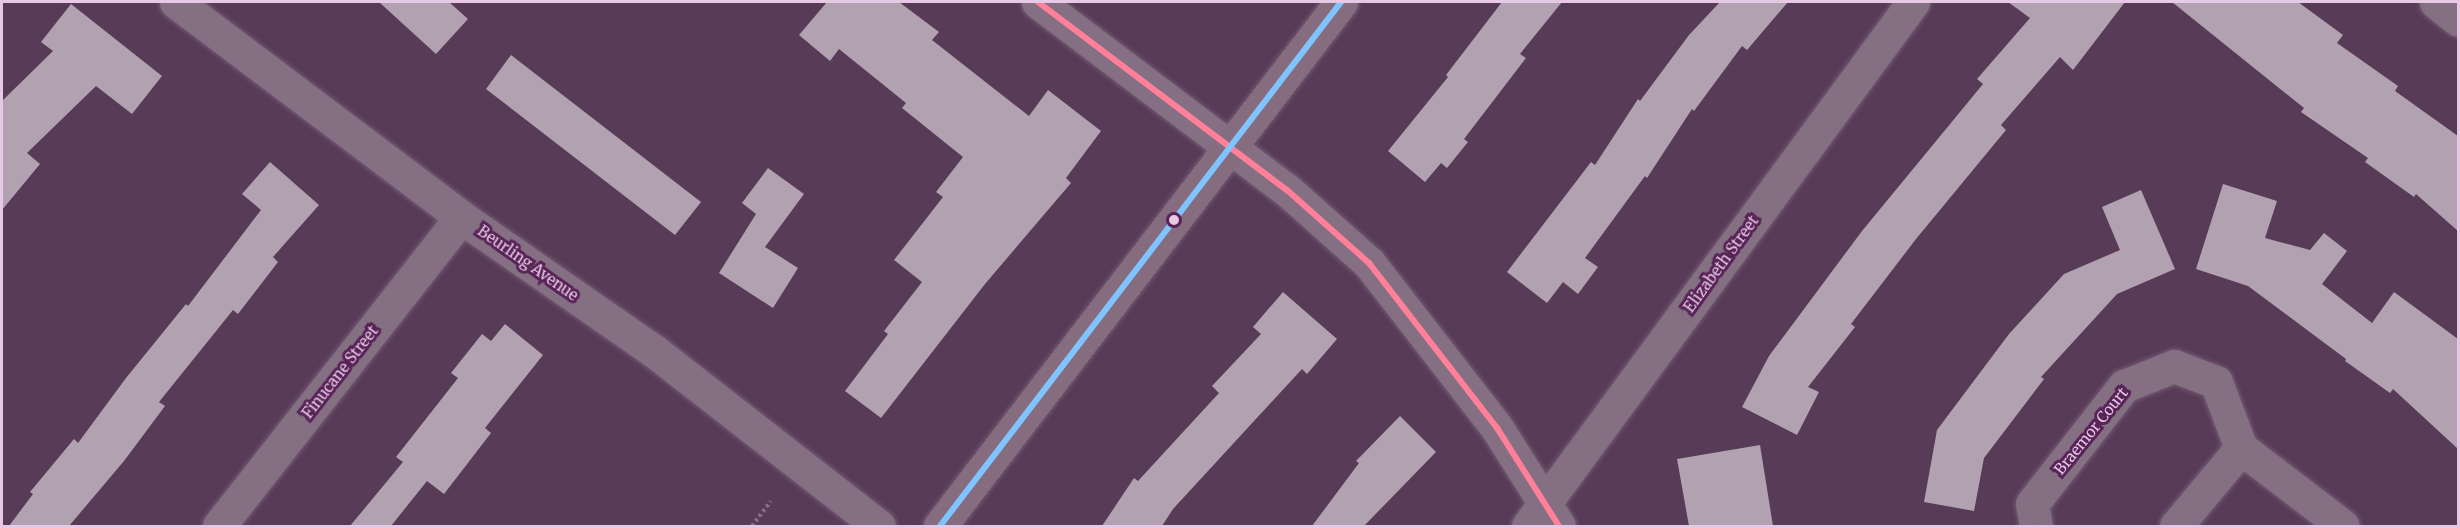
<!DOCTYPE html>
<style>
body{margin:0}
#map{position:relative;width:2460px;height:528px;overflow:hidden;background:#583b57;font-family:Merriweather,serif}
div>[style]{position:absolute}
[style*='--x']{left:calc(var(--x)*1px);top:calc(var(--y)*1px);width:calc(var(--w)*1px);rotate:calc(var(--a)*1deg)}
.building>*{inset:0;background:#b2a2b1}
.path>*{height:4px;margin-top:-2px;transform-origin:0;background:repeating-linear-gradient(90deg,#847184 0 3px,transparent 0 6px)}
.roads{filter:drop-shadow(0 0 2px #725972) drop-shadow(0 0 2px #725972)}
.minor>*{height:33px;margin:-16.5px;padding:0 16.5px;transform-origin:16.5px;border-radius:16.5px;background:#846f83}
.secondary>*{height:33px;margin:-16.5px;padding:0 16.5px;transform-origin:16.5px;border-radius:16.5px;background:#856d7f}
.bus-1>*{height:6px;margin:-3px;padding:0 3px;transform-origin:3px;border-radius:3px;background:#ff8098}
.bus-2>*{height:6px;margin:-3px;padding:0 3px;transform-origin:3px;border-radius:3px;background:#80c4ff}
.dots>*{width:16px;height:16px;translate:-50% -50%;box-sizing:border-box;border:3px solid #582457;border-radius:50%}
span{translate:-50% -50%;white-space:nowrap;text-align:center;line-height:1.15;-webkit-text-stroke:6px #582457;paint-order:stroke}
.street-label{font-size:15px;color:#e7c8e5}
.frame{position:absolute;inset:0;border:3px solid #e7c8e5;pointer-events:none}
</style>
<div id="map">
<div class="building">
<i style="clip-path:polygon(379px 2px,449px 2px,468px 19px,436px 54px)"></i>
<i style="clip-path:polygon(827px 2px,899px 2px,939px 32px,932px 40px,1029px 116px,1048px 90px,1101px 131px,1066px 178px,1071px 183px,985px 284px,881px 418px,845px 391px,888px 334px,884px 331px,922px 282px,894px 260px,943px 197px,936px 192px,963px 157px,902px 108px,906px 103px,839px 49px,830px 61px,799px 35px)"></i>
<i style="clip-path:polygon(1502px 2px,1562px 2px,1520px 54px,1526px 58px,1464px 139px,1468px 142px,1447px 168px,1441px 163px,1425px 182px,1388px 151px,1448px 77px,1446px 75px)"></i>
<i style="clip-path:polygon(1720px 2px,1788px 2px,1747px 50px,1742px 46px,1694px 111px,1692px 109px,1647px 178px,1645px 176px,1585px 258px,1598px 267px,1578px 294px,1563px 282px,1547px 303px,1507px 272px,1591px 162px,1595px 165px,1638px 99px,1640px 101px,1689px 35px)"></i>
<i style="clip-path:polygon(2008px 2px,2125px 2px,2073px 70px,2060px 57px,2001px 125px,2006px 130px,1916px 239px,1851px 324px,1855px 327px,1808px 387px,1819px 392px,1797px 435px,1742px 407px,1769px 356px,1862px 231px,1983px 84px,1977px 79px,2030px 18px)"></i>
<i style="clip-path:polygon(2172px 2px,2298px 2px,2343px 35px,2337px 43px,2398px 86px,2395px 91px,2458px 136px,2458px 231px,2416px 194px,2414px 197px,2365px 162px,2368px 158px,2301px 112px,2304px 108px)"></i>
<i style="clip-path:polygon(71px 4px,162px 76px,132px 114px,96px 86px,27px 153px,40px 164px,2px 210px,2px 101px,53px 51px,41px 42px)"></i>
<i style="clip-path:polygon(511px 55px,701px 202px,675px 235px,486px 89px)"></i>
<i style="clip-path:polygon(270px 162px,319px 205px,273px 257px,278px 262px,238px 314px,233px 310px,159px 402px,165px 406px,124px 461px,69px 526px,9px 526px,33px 494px,30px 492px,74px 439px,78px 443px,126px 378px,186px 304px,188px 306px,261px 210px,242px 194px)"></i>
<i style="clip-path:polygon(768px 168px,804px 194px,765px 247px,798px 268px,773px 308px,719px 273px,756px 214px,742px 203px)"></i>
<i style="clip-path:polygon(2223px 184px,2277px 201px,2265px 238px,2310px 250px,2324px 233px,2347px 251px,2322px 284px,2372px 323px,2394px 292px,2458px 339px,2458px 449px,2393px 389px,2390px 393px,2345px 361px,2346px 359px,2248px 286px,2196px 269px)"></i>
<i style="clip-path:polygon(2141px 190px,2175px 269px,2117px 294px,2041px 377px,2044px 379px,1984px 458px,1974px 511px,1924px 502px,1937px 430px,2009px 334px,2064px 274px,2120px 250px,2102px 207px)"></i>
<i style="clip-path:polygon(1283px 292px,1337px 339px,1307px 374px,1302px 369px,1173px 509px,1162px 526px,1102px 526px,1134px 478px,1138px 481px,1219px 393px,1212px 386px,1261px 334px,1253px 327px)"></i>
<i style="clip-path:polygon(505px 324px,543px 355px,485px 428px,491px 433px,444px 494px,427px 481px,391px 526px,350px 526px,403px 462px,396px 457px,458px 378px,451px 373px,482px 334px,491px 341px)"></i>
<i style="clip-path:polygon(1400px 416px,1436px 452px,1364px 526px,1312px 526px,1359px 463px,1356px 461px)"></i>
<i style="clip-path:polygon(1760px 445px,1773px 526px,1689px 526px,1677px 459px)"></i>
</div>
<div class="path">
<i style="--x:752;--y:526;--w:31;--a:-53"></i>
</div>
<div class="roads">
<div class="minor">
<i style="--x:176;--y:2;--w:357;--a:37"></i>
<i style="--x:461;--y:217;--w:235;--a:34.8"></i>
<i style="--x:654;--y:351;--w:285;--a:37.9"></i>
<i style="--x:1038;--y:2;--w:312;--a:37.1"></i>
<i style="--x:1287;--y:190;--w:110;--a:41.7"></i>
<i style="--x:1369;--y:263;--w:209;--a:52.2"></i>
<i style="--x:1497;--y:428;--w:116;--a:57.7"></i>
<i style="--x:2436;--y:2;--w:28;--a:39"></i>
<i style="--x:219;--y:526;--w:392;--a:-51.9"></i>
<i style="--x:1528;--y:526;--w:650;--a:-53.69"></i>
<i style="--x:2036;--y:526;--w:22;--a:-100"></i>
<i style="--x:2032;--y:504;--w:150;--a:-52.1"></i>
<i style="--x:2124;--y:386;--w:54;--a:-21.8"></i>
<i style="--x:2174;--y:366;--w:45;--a:20.9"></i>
<i style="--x:2216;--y:382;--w:71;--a:69.3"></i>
<i style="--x:2241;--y:448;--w:128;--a:37.4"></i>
<i style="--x:2176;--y:526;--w:102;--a:-50.2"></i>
</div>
<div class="secondary">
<i style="--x:940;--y:526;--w:660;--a:-52.57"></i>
</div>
</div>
<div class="bus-1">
<i style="--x:1038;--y:2;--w:312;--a:37.1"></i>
<i style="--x:1287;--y:190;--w:110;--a:41.7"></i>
<i style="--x:1369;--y:263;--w:209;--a:52.2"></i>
<i style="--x:1497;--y:428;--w:116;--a:57.7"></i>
</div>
<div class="bus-2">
<i style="--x:940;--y:526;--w:660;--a:-52.57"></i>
</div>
<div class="dots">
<i style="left:1174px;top:220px;background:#e7c8e5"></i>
</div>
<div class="street-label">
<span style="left:528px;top:263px;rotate:35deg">Beurling Avenue</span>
<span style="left:1721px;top:264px;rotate:-54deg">Elizabeth Street</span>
<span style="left:340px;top:372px;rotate:-52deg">Finucane Street</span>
<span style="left:2091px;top:431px;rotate:-51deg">Braemor Court</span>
</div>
<div class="frame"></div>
</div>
